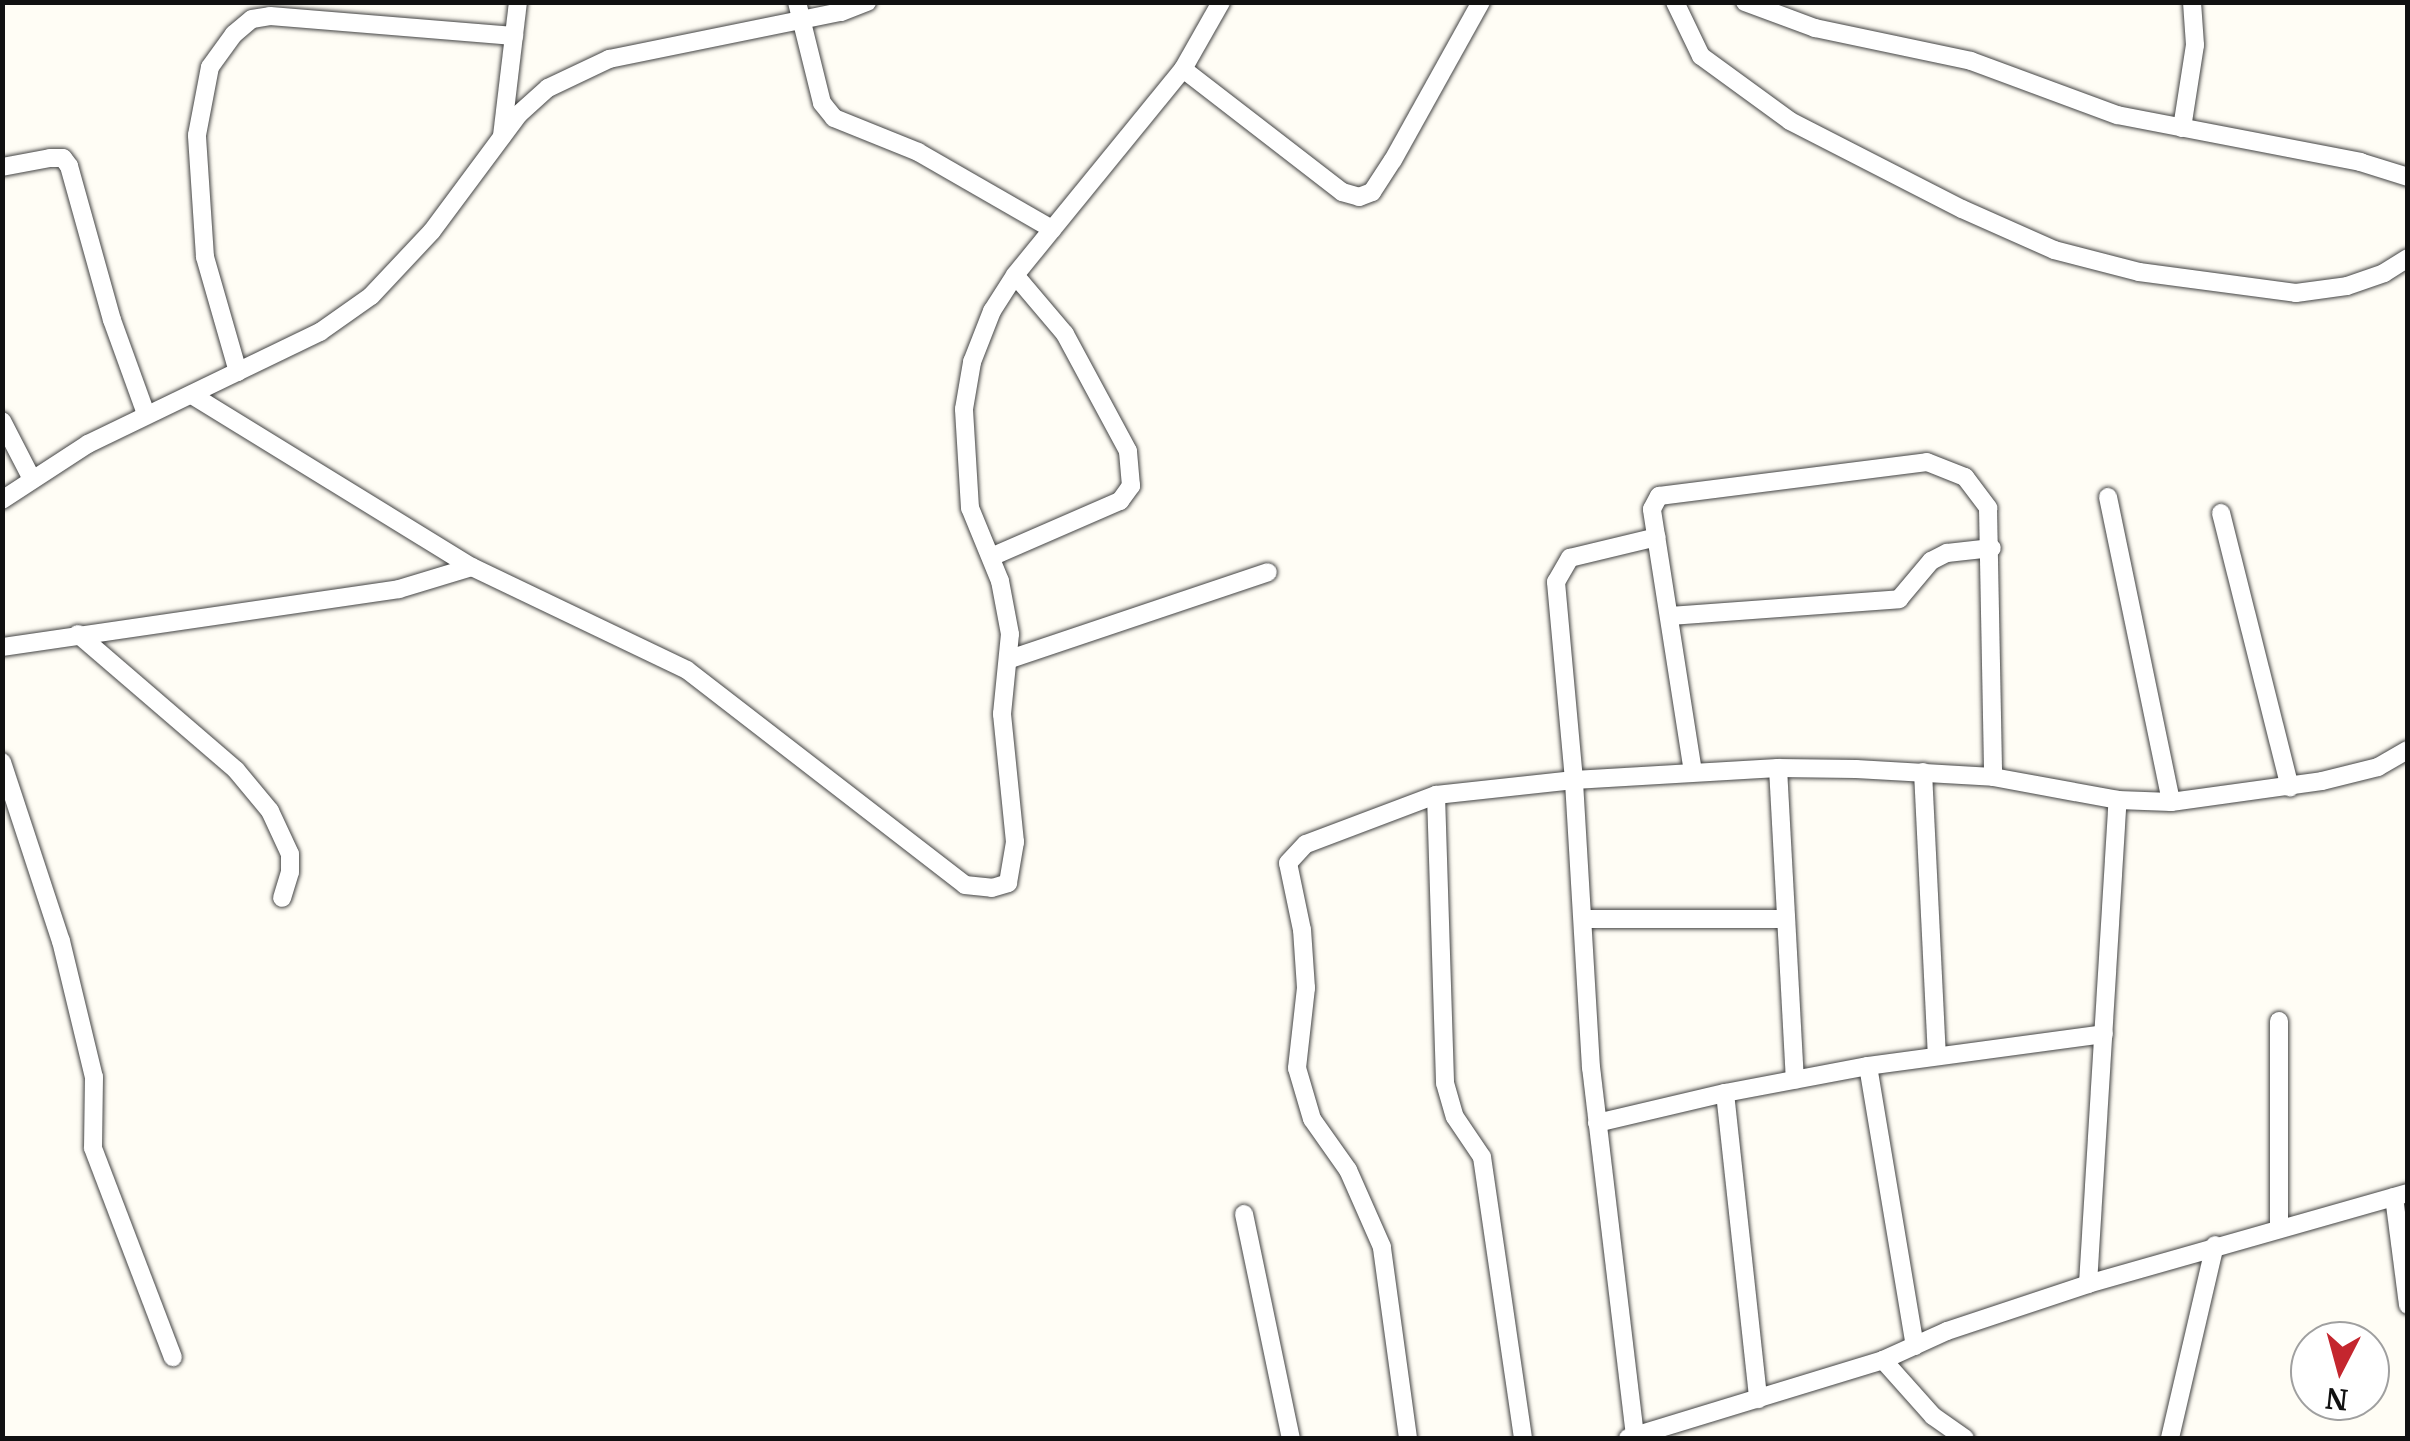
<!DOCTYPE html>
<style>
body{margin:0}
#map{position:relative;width:2410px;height:1441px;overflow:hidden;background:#fffdf5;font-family:Merriweather,serif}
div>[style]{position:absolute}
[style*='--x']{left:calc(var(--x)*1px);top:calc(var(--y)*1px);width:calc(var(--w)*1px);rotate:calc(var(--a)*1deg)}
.roads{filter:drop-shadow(0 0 2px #444) drop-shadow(0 0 2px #444)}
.minor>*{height:18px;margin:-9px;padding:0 9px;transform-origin:9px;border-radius:9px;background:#fff}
span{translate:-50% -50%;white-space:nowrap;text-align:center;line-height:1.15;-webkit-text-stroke:10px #fff;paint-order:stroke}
.frame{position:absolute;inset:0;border:5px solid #111;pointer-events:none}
.north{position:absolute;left:2290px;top:1321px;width:100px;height:100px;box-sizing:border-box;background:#fff;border:2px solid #a0a0a0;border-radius:50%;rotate:186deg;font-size:28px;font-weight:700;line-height:40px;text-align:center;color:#111}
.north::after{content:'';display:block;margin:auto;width:35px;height:45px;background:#c4262e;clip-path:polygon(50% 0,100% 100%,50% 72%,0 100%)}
</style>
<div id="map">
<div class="roads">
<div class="minor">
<i style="--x:797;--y:2;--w:104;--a:76.1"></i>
<i style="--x:822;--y:103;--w:19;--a:51"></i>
<i style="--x:834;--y:118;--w:91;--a:22"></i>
<i style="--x:918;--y:152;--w:155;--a:29.9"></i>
<i style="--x:1675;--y:2;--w:60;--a:64.3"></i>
<i style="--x:1701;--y:56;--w:110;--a:36.1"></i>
<i style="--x:1790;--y:121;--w:193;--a:27.1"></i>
<i style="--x:1962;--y:209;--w:101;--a:24"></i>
<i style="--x:2054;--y:250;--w:88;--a:14.5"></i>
<i style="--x:2139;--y:272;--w:158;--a:7.6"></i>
<i style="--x:2296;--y:293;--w:51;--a:-7.8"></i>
<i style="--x:2347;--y:286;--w:39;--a:-19"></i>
<i style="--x:2384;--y:273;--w:28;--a:-32"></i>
<i style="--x:1745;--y:2;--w:75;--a:20.4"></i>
<i style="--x:1815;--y:28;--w:159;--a:11.9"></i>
<i style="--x:1971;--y:61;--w:156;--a:20.3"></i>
<i style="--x:2117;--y:115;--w:248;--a:10.9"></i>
<i style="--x:2360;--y:162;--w:50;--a:17.4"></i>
<i style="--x:1183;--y:69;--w:201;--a:37.7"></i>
<i style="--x:1342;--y:192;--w:18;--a:16"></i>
<i style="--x:1359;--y:197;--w:14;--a:-21"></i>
<i style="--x:1372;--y:192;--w:38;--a:-57"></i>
<i style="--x:1393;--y:160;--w:181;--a:-60.9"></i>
<i style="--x:2182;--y:128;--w:84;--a:-81.1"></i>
<i style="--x:2195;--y:45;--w:43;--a:-94"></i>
<i style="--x:502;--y:136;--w:135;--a:-83.2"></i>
<i style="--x:2;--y:167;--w:49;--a:-10.6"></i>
<i style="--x:50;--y:158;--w:13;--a:0"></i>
<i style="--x:63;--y:158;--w:10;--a:53"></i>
<i style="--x:69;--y:166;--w:160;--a:74.4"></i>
<i style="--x:112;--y:320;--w:100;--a:70.1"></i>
<i style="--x:238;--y:372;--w:120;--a:-106"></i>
<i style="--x:205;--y:257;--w:122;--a:-93.8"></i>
<i style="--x:197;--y:135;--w:69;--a:-79.2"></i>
<i style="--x:210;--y:67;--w:41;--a:-54"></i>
<i style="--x:234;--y:34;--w:23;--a:-40"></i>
<i style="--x:252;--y:19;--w:18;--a:-9"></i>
<i style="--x:270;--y:16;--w:245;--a:4.7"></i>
<i style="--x:192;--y:395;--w:329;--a:31.6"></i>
<i style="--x:472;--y:567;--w:238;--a:25.6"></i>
<i style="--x:687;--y:670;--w:351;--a:37.7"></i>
<i style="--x:965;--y:885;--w:27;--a:6"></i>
<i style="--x:992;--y:888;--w:17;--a:-17"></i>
<i style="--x:1008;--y:883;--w:42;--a:-80.3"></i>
<i style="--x:1015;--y:842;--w:129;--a:-95.8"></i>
<i style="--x:1002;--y:714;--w:80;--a:-84.3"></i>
<i style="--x:1010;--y:634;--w:54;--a:-100.7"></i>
<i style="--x:1000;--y:581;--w:79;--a:-112.3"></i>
<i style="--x:970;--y:508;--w:99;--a:-93.5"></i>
<i style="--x:964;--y:409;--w:48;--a:-80.3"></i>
<i style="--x:972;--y:362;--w:55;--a:-68.6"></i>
<i style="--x:992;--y:311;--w:43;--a:-57.4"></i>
<i style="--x:1015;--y:275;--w:266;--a:-50.8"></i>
<i style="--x:1183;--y:69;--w:77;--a:-60.4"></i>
<i style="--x:2;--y:421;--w:65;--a:62.7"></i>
<i style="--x:2108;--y:497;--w:311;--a:78.3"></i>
<i style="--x:2;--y:500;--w:103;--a:-33.1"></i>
<i style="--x:88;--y:444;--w:258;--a:-25.8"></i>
<i style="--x:320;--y:332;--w:62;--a:-35.2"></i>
<i style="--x:371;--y:296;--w:89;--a:-46.8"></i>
<i style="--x:432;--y:231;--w:146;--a:-53.4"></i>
<i style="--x:519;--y:114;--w:39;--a:-42"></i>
<i style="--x:548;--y:88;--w:68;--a:-25.4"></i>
<i style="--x:609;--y:59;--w:237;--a:-11.5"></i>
<i style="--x:841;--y:12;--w:28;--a:-21"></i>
<i style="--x:2221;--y:513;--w:283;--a:75.9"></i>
<i style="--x:991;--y:557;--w:141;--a:-23.5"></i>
<i style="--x:1120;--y:501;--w:19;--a:-54"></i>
<i style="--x:1131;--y:486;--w:35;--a:-95"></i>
<i style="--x:1128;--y:451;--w:133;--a:-118.3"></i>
<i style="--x:1065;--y:334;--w:77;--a:-130.3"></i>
<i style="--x:1670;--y:616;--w:230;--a:-4.2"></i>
<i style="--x:1899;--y:599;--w:50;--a:-49.9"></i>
<i style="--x:1931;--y:561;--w:18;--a:-27"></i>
<i style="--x:1947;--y:553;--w:45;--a:-6.3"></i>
<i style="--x:78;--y:634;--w:208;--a:40.7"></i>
<i style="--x:236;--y:770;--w:53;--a:50.3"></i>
<i style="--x:270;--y:811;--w:47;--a:65.1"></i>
<i style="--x:290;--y:854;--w:18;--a:90"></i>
<i style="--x:290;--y:872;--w:27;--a:107"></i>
<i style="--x:2;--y:647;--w:401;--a:-8.3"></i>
<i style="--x:399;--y:589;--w:76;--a:-16.8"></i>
<i style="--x:1010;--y:659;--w:272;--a:-18.6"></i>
<i style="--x:2;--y:762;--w:188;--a:71.8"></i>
<i style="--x:61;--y:941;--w:140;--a:76.4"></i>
<i style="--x:94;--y:1077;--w:71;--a:90.8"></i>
<i style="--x:93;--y:1148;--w:224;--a:69.1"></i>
<i style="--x:1778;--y:768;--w:312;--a:86.9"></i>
<i style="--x:1693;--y:772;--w:266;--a:-98.9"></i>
<i style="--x:1652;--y:509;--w:15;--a:-62"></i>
<i style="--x:1659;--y:496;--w:270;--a:-7.2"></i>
<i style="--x:1927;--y:462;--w:41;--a:21.5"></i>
<i style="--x:1965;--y:477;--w:39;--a:53"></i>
<i style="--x:1988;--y:508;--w:269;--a:88.9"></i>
<i style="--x:1923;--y:772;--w:283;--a:87.2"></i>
<i style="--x:1436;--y:795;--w:288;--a:88.2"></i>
<i style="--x:1445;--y:1083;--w:35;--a:74"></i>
<i style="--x:1455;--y:1117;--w:48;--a:56"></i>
<i style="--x:1482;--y:1157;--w:284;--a:81.7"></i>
<i style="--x:1583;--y:919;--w:202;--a:0"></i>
<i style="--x:2279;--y:1021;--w:205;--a:90"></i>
<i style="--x:1868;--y:1066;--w:284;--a:80.5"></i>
<i style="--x:1725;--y:1093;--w:308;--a:83.8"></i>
<i style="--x:1597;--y:1123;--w:131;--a:-13.2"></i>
<i style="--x:1725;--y:1093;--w:146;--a:-10.7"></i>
<i style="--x:1868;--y:1066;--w:238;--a:-7.7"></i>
<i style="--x:2394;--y:1197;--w:109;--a:82.6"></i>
<i style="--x:1244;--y:1214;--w:229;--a:78.2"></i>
<i style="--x:2088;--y:1284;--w:485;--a:-86.5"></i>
<i style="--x:1883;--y:1360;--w:75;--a:48.2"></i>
<i style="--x:1933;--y:1416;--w:39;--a:35"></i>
<i style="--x:1635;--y:1436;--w:371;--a:-96.8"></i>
<i style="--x:1591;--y:1068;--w:289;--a:-93.4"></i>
<i style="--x:1574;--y:780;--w:199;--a:-95.2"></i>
<i style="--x:1556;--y:582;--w:28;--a:-60"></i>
<i style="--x:1570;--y:558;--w:89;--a:-13.6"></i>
<i style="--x:1408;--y:1438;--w:193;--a:-97.8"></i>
<i style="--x:1382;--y:1247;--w:84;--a:-113.8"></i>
<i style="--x:1348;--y:1170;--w:62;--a:-125.2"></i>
<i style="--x:1312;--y:1119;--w:53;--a:-106.4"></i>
<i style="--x:1297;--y:1068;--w:81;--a:-83.6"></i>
<i style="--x:1306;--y:988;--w:58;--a:-93.9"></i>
<i style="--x:1302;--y:930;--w:68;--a:-101.8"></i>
<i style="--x:1288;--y:863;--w:26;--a:-47"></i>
<i style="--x:1306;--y:844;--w:139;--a:-20.7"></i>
<i style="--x:1436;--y:795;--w:139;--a:-6.2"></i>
<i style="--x:1574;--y:780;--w:204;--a:-3.4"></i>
<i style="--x:1778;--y:768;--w:78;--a:0.7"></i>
<i style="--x:1856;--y:769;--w:137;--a:3.3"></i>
<i style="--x:1993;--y:777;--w:127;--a:10.4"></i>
<i style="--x:2118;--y:800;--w:53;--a:2.2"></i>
<i style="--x:2171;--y:802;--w:152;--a:-7.9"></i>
<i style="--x:2322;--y:781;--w:58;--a:-14"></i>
<i style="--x:2378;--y:767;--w:34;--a:-30"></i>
<i style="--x:1628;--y:1438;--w:267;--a:-17"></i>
<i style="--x:1883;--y:1360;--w:70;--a:-24.4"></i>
<i style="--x:1947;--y:1331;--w:149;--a:-18.4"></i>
<i style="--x:2088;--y:1284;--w:333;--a:-15.9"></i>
<i style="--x:2170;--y:1438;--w:198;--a:-76.9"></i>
</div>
</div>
<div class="frame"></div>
<div class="north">N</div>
</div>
